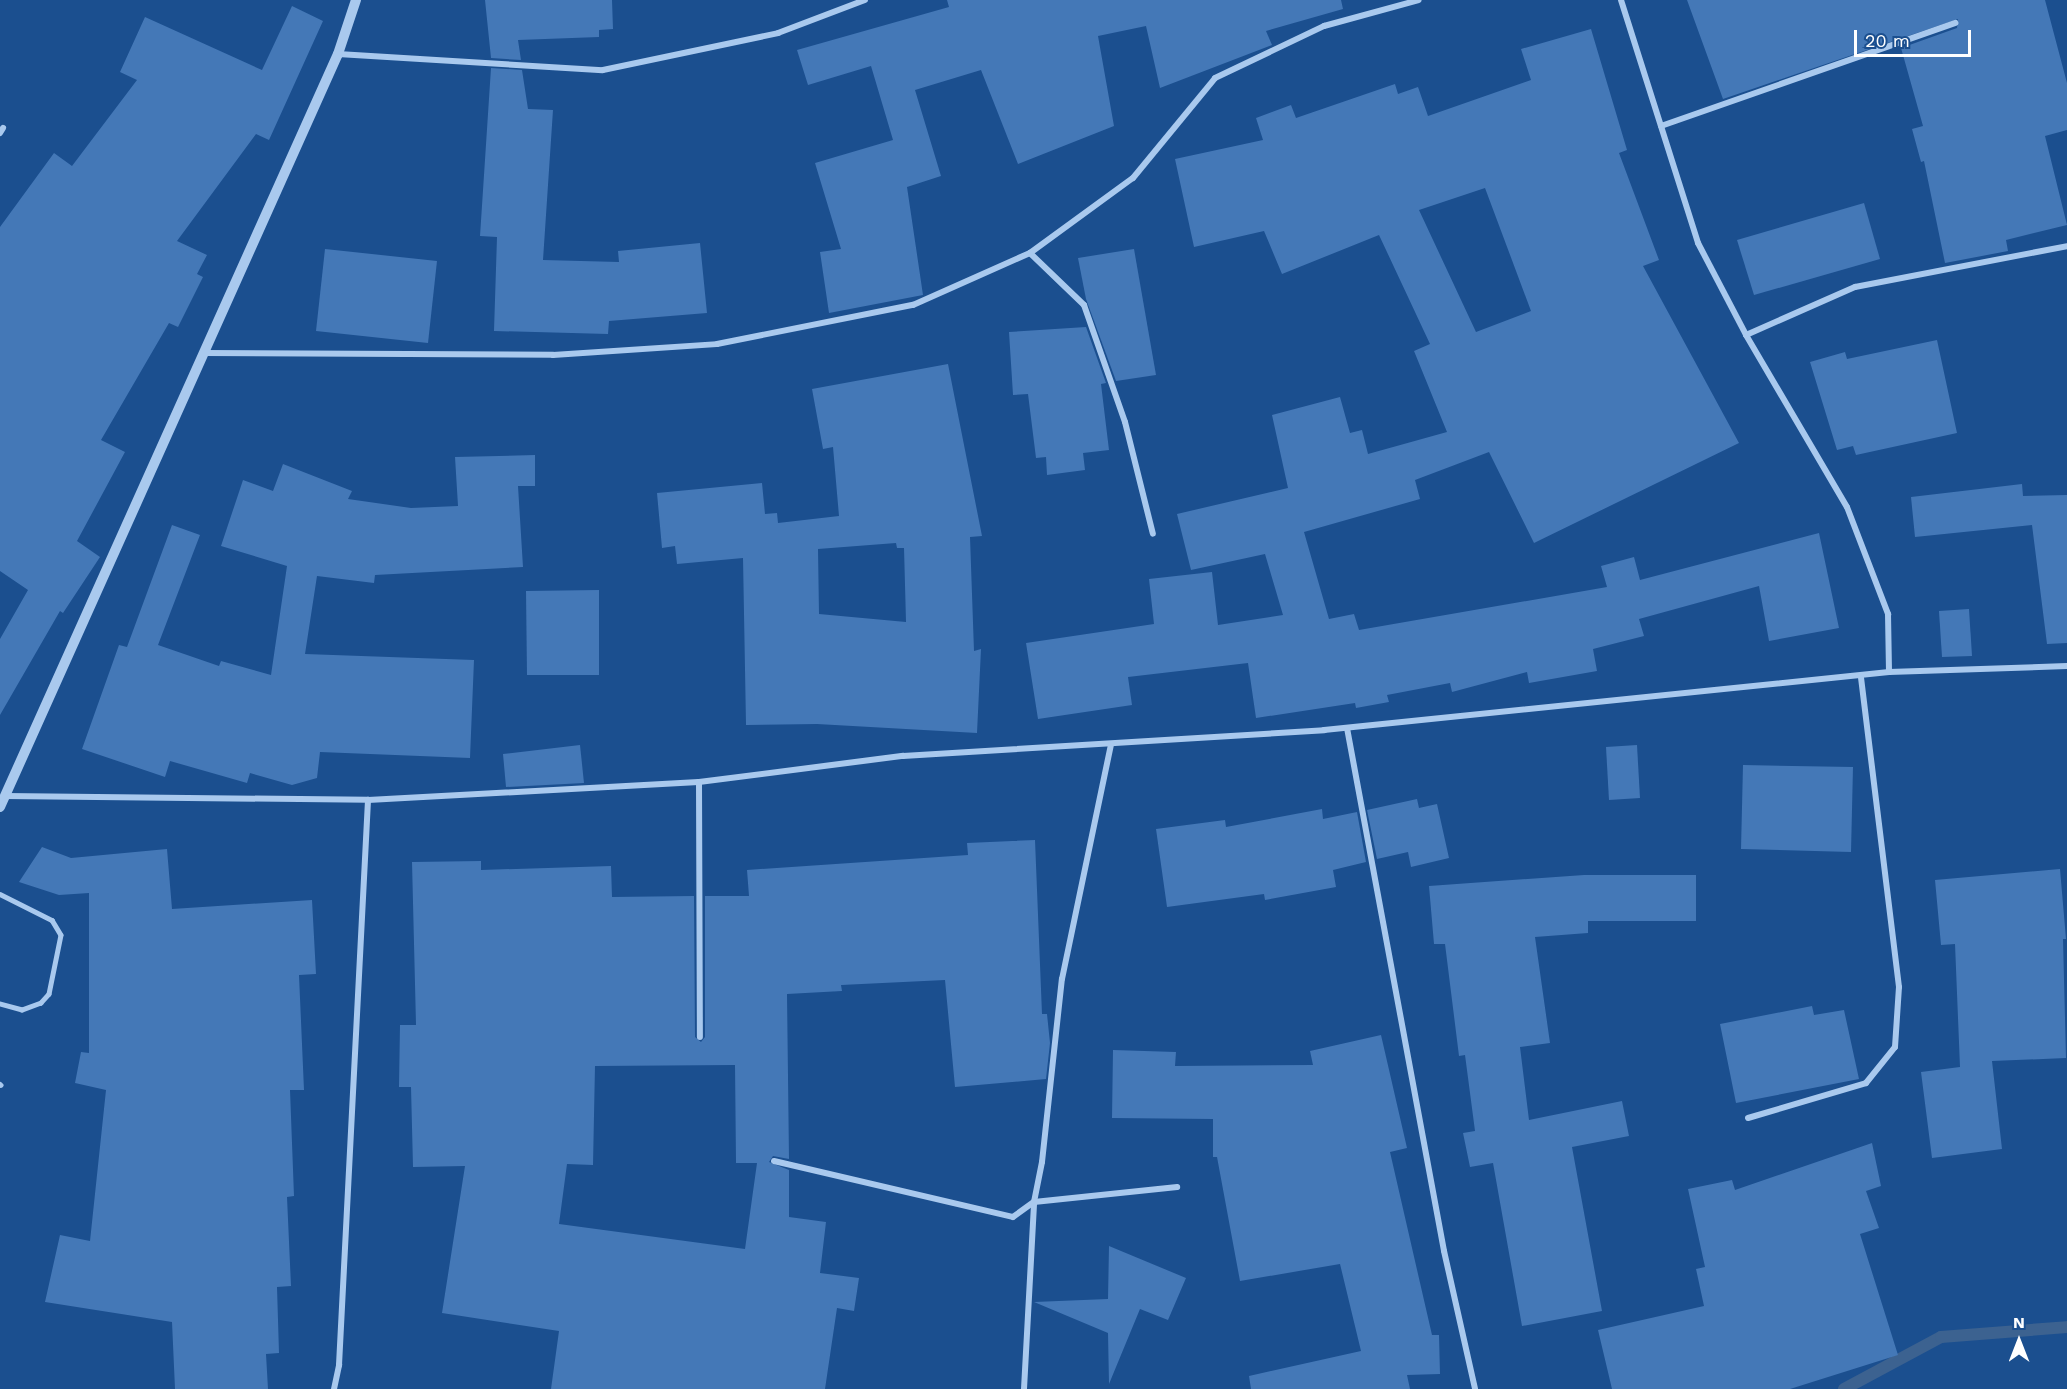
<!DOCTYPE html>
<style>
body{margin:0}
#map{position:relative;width:2067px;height:1389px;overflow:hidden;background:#1b4f8f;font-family:"Work Sans",sans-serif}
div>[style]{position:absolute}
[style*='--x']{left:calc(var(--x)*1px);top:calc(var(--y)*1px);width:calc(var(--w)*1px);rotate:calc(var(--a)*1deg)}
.stream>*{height:12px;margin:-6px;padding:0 6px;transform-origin:6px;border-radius:6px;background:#3c6290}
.building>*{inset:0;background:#4478b7}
.service>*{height:4.5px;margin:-2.25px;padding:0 2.25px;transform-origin:2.25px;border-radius:2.25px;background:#a9c9ee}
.minor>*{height:6px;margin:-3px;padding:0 3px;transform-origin:3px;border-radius:3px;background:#a9c9ee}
.tertiary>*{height:10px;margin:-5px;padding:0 5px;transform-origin:5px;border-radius:5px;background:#a9c9ee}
span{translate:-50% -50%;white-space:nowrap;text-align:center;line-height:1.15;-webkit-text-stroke:5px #1b4f8f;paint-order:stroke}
.north{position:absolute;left:1989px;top:1311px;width:60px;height:60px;-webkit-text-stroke:4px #1b4f8f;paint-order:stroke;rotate:0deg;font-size:16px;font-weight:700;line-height:24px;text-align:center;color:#fff}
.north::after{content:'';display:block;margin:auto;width:21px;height:27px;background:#fff;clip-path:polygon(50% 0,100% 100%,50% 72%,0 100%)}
.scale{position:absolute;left:1854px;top:30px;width:117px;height:27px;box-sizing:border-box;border:3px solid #fff;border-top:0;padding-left:8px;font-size:18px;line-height:21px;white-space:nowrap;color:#fff;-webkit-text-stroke:4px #1b4f8f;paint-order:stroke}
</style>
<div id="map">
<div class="stream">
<i style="--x:1844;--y:1389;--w:110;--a:-28.2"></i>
<i style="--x:1941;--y:1337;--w:126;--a:-4.5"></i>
</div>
<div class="building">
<i style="clip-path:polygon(485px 0,612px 0,613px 29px,599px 30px,599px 37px,518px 40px,521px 60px,491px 58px)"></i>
<i style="clip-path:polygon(947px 0,1341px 0,1343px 9px,1266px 31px,1272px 45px,1160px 88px,1146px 26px,1098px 36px,1114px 126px,1018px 164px,981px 70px,915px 90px,941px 176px,907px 187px,923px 295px,829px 313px,820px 252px,841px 249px,815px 163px,893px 140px,871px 66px,808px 85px,797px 50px,949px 7px)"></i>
<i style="clip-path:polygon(1687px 0,2045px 0,2067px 83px,2067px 130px,2045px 136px,2067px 225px,2006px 240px,2008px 251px,1945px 263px,1924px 161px,1921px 162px,1912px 129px,1923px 126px,1901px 48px,1957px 28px,1958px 19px,1723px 99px)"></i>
<i style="clip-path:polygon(292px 6px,323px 21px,269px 140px,256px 134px,177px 241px,207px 255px,197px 274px,203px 277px,178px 327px,169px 323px,101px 440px,125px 452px,77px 541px,100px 557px,63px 613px,60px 611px,0 715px,0 639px,28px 590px,0 571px,0 227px,54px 153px,72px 166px,137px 80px,120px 72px,145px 17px,262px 70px)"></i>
<i style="clip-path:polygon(evenodd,1591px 29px,1627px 150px,1619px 153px,1659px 260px,1643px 266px,1739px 443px,1534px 543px,1489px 452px,1415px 480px,1420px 499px,1304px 532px,1329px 619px,1354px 614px,1359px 630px,1607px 587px,1601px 566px,1634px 557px,1640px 580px,1819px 533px,1839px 628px,1769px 641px,1759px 586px,1639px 619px,1644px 636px,1593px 649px,1597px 671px,1529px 683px,1527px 672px,1452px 692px,1450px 683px,1387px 695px,1389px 702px,1356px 708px,1355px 703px,1256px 718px,1248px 663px,1128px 677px,1132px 705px,1038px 719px,1026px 643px,1154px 624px,1149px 579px,1212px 572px,1218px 625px,1283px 615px,1265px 554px,1191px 570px,1177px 514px,1288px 488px,1272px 415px,1340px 397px,1350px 433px,1362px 430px,1368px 454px,1447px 432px,1414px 351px,1430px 344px,1379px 235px,1282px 274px,1264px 231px,1194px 247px,1175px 159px,1263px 140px,1256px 118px,1291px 105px,1296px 118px,1395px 84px,1398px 94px,1418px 87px,1428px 116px,1531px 80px,1521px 49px,1591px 29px,1485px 188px,1531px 311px,1476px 332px,1419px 210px,1485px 188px)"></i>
<i style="clip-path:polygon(491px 68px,522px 70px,528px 109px,553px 110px,543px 260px,619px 262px,618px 251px,700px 243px,707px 313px,609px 321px,608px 334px,494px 331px,497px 237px,480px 236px)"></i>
<i style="clip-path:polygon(1864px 203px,1880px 259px,1754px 295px,1737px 240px)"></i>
<i style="clip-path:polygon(325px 249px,437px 261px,428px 343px,316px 331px)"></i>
<i style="clip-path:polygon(1134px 249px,1156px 375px,1116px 381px,1086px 299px,1078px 258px)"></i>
<i style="clip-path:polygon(1086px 327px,1106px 383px,1101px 384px,1109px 450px,1083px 453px,1085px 470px,1047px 475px,1046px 457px,1036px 458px,1028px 394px,1013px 395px,1009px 332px)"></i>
<i style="clip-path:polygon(1937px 340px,1957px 433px,1856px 455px,1853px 446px,1837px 450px,1810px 362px,1845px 352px,1847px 359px)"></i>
<i style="clip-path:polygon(evenodd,948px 364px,982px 536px,970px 537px,974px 651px,981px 649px,977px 733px,817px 724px,746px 725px,743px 558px,677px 564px,675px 546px,662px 548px,657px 493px,762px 483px,765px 514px,777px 513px,778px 523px,839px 516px,833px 447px,823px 449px,812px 389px,948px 364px,896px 543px,897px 548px,904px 548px,906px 622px,819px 614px,818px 549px,896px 543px)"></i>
<i style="clip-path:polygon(535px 455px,535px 486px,518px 486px,523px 567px,375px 575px,374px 583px,317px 576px,305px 654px,474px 660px,470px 758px,320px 752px,317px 778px,292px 785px,250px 773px,247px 783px,170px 761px,165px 777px,82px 749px,119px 645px,127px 647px,172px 525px,200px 535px,158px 645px,219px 666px,221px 661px,271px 675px,287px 566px,221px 546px,243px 480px,273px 491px,283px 464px,352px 491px,348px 499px,411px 508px,458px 506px,455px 457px)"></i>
<i style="clip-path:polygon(2022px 484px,2023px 496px,2067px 495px,2067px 643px,2047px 644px,2032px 525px,1915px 537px,1911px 497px)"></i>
<i style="clip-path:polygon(599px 590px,599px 675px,527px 675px,526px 591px)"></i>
<i style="clip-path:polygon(1969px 609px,1972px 656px,1942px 657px,1939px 611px)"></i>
<i style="clip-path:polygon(580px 745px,584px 783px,506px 787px,503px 754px)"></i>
<i style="clip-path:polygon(1637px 745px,1640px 798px,1609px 800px,1606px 747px)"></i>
<i style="clip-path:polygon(1743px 765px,1853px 767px,1851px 852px,1741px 849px)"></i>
<i style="clip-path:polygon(1417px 799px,1419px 808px,1437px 804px,1449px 858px,1411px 867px,1408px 852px,1377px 859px,1367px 810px)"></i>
<i style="clip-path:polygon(1322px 809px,1323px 819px,1357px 812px,1366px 862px,1333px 870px,1336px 887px,1265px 900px,1264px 894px,1167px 907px,1156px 829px,1225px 820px,1226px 827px)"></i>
<i style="clip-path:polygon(evenodd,1035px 840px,1042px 1014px,1047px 1014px,1050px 1043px,1046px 1079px,955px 1087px,945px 980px,841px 985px,842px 991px,787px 994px,789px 1159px,773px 1156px,769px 1162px,789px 1170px,789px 1217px,826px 1222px,820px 1273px,859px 1278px,854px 1311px,837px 1308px,825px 1389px,551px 1389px,559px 1331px,442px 1313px,465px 1166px,413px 1167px,411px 1087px,399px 1087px,400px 1025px,416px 1025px,412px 862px,481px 861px,481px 870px,611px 866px,612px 897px,694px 896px,695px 1037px,701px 1042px,705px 1037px,705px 896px,749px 896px,747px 870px,968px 855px,967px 843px,1035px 840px,735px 1065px,736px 1163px,757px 1163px,745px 1249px,559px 1224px,567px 1164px,593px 1165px,595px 1066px,735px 1065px)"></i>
<i style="clip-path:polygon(42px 847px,71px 858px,167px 849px,172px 909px,312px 900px,316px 974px,299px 975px,304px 1090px,290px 1090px,294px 1196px,287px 1197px,291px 1286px,277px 1287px,279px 1353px,266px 1354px,268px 1389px,175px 1389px,172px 1322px,45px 1302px,60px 1235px,90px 1241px,106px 1090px,75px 1083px,81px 1052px,89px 1053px,89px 893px,59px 895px,19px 882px)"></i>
<i style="clip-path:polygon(2060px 869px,2066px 939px,2063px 939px,2066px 1058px,1992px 1061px,2002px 1149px,1932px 1158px,1921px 1072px,1960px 1067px,1955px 944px,1941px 945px,1935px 880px)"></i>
<i style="clip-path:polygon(1584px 875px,1696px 875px,1696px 921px,1588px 921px,1588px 933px,1535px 937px,1550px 1043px,1520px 1047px,1529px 1120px,1622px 1101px,1629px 1136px,1572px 1147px,1602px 1311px,1522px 1326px,1493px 1163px,1470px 1167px,1463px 1133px,1475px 1131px,1465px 1055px,1459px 1056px,1445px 944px,1434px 944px,1429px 886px)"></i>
<i style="clip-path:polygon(1812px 1006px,1814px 1015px,1844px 1010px,1859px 1079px,1736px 1103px,1720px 1024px)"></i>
<i style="clip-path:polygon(1381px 1035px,1407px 1148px,1390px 1152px,1432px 1335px,1439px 1335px,1440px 1374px,1407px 1375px,1410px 1389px,1251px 1389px,1249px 1376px,1361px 1351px,1340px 1264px,1240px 1281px,1217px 1157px,1213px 1157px,1213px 1119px,1112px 1118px,1113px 1050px,1176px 1052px,1175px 1066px,1313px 1065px,1310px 1051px)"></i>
<i style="clip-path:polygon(1872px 1143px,1881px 1186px,1866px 1191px,1879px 1228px,1860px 1234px,1898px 1355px,1790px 1389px,1612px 1389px,1598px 1330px,1704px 1306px,1696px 1269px,1705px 1267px,1688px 1189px,1732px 1180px,1735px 1190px)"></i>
<i style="clip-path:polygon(1109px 1246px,1186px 1278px,1168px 1320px,1140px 1309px,1109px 1384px,1108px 1333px,1034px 1302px,1108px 1299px)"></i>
</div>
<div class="service">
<i style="--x:0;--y:894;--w:58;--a:26.6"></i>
<i style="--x:52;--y:920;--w:17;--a:59"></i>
<i style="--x:61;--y:935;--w:60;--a:101.5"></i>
<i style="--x:49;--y:994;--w:12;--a:132"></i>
<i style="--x:41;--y:1003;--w:20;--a:160"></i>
<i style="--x:22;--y:1010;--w:23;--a:-165"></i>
<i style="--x:0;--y:1084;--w:1;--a:45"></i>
</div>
<div class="minor">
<i style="--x:1621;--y:0;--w:255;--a:72.4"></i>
<i style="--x:1698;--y:243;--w:104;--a:62.4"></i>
<i style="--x:1746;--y:335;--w:199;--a:59.6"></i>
<i style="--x:1847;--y:507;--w:115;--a:69"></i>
<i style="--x:1888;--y:614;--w:58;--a:89"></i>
<i style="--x:338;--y:54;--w:265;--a:3.5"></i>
<i style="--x:603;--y:70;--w:179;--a:-11.9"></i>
<i style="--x:778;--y:33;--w:93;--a:-20.8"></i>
<i style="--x:1661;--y:126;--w:312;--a:-19.3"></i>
<i style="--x:0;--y:133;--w:6;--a:-59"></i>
<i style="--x:1030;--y:253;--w:75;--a:43.9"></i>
<i style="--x:1084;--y:305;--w:124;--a:70.7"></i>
<i style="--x:1125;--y:422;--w:115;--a:76"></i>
<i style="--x:1746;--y:335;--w:119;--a:-23.8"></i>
<i style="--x:1855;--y:287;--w:216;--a:-10.9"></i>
<i style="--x:204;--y:353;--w:349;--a:0.3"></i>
<i style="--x:553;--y:355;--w:164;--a:-3.8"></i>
<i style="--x:717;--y:344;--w:200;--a:-11.3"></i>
<i style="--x:913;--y:305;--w:128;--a:-24"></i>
<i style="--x:1030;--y:253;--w:127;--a:-36.1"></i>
<i style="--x:1133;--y:178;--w:129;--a:-50.6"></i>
<i style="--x:1215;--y:78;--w:121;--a:-25.5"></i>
<i style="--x:1324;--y:26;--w:98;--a:-15.3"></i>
<i style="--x:1347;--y:728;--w:532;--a:79.49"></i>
<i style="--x:1444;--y:1251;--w:141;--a:77.3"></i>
<i style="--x:699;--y:782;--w:255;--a:89.8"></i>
<i style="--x:5;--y:796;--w:363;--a:0.6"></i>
<i style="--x:368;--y:800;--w:331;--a:-3.1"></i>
<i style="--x:699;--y:782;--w:206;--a:-7.3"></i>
<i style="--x:903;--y:756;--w:422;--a:-3.5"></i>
<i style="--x:1324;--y:730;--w:568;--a:-5.86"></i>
<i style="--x:1889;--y:672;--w:178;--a:-1.9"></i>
<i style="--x:1748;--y:1118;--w:123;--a:-16.5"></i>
<i style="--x:1866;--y:1083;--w:46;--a:-51.1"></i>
<i style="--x:1895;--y:1047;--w:60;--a:-86.2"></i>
<i style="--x:1899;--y:987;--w:313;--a:-97"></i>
<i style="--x:774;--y:1161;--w:245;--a:13.2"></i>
<i style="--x:1013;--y:1217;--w:26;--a:-36"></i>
<i style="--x:1034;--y:1202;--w:144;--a:-6"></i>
<i style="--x:334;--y:1389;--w:25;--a:-78"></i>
<i style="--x:339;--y:1365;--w:566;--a:-87.06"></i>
<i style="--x:1024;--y:1389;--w:187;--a:-86.9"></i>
<i style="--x:1034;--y:1202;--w:41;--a:-78.7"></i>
<i style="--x:1042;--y:1162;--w:184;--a:-83.8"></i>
<i style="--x:1062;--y:979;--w:239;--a:-78.2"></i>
</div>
<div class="tertiary">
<i style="--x:0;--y:807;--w:825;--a:-65.83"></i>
<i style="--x:338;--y:54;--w:57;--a:-71.6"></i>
</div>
<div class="north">N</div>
<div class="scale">20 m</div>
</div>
